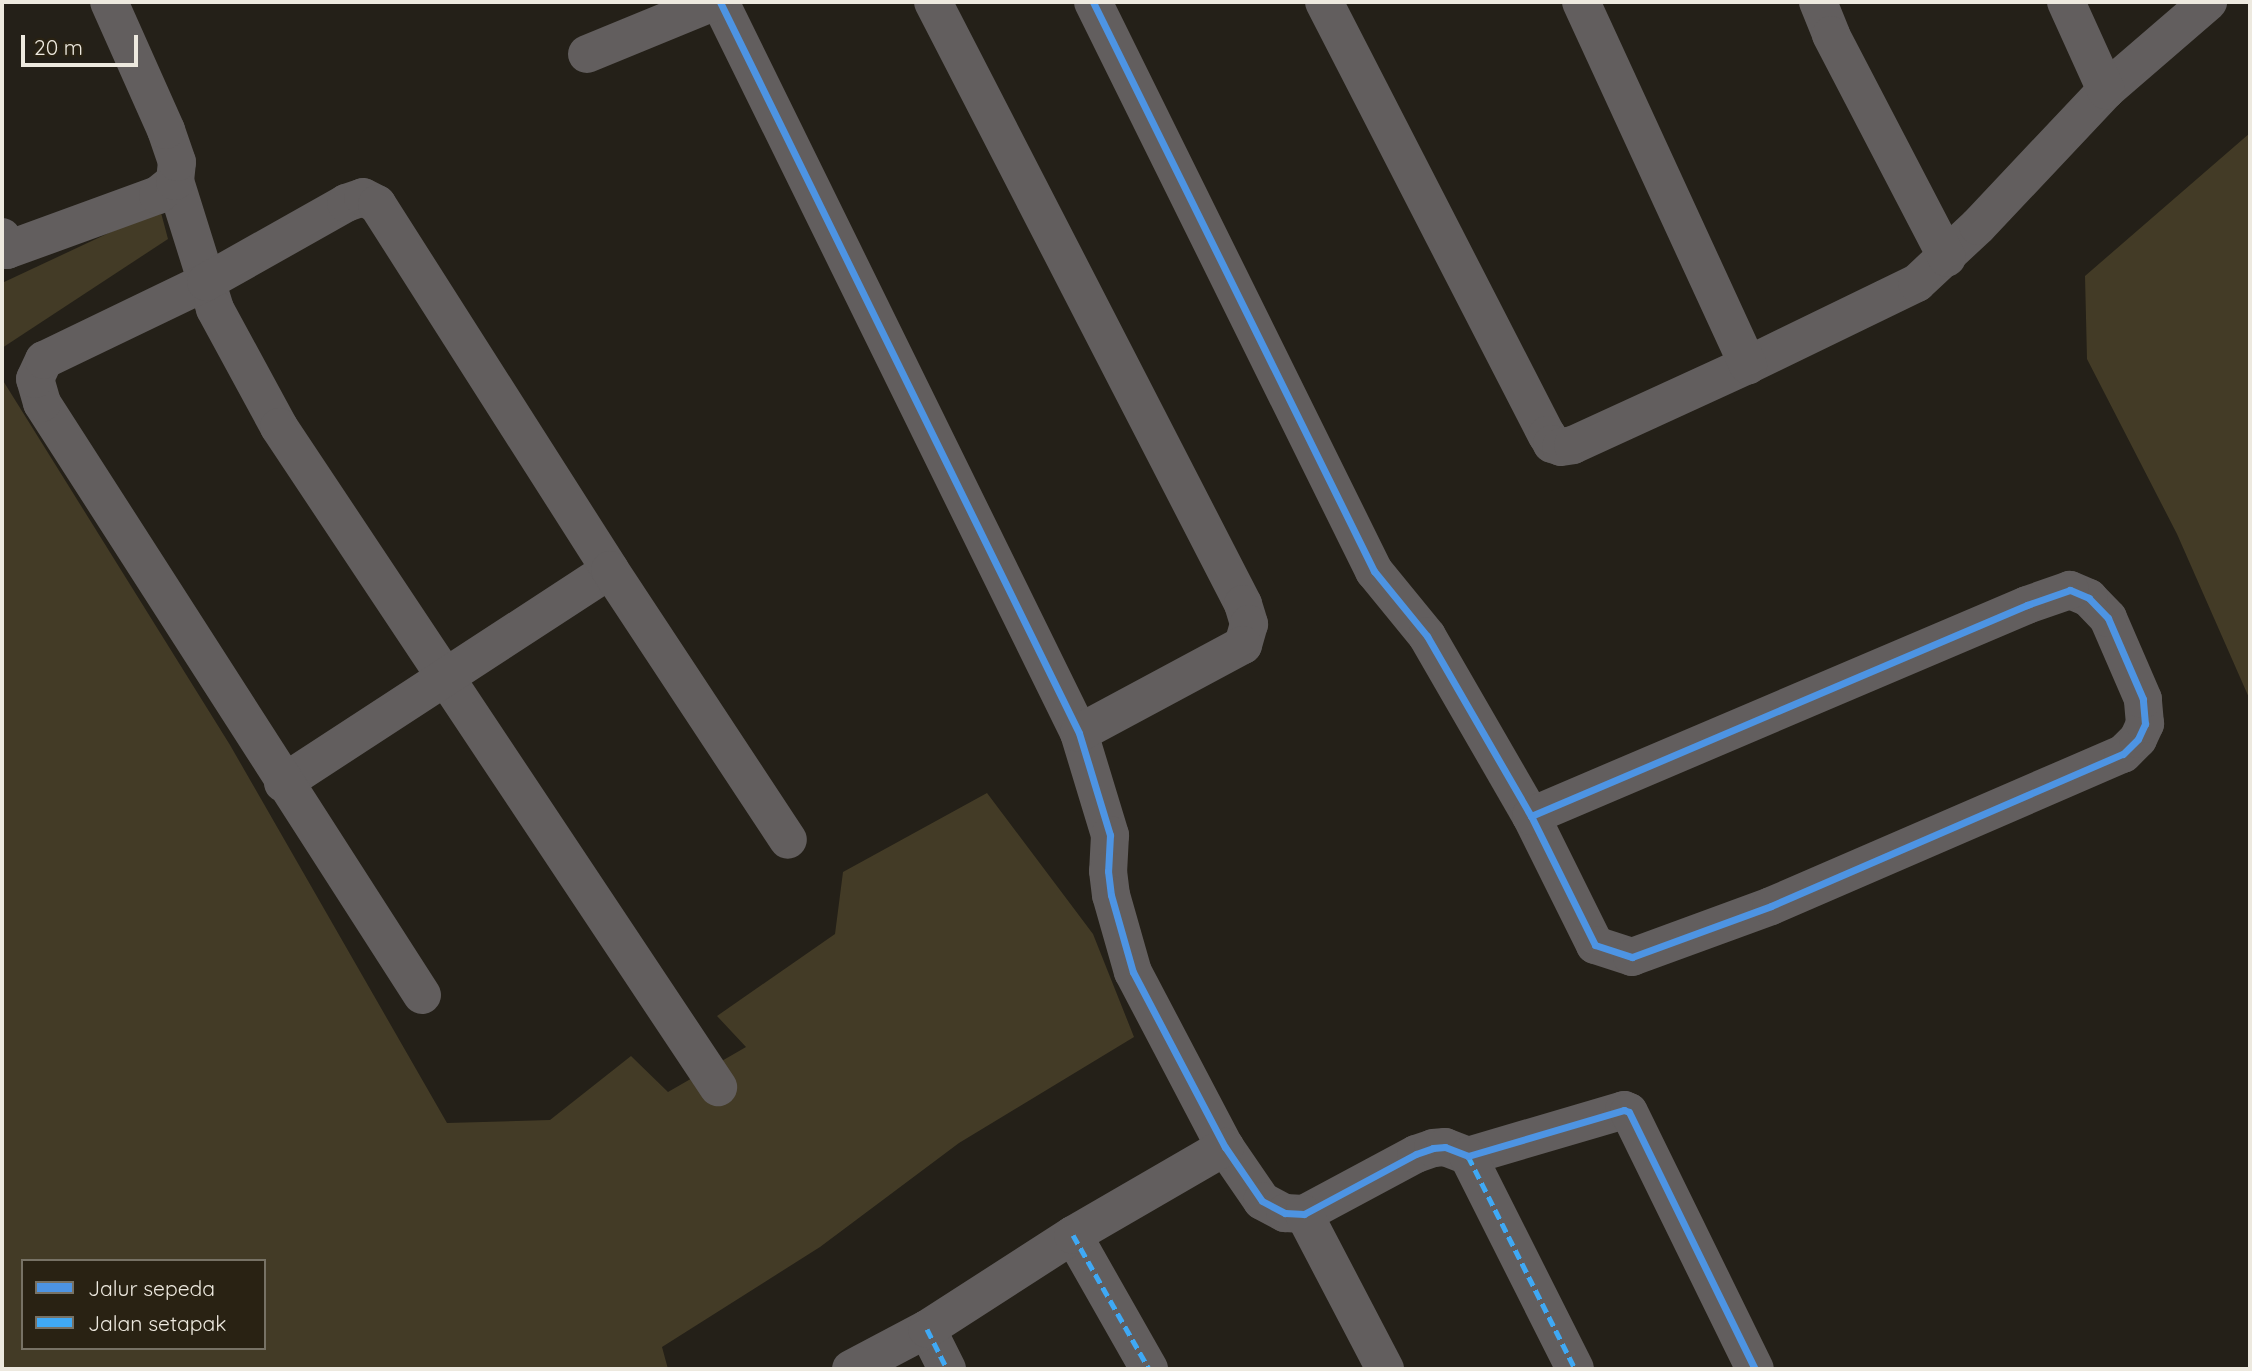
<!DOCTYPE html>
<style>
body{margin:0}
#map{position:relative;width:2252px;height:1371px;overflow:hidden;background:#242018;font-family:Quicksand,sans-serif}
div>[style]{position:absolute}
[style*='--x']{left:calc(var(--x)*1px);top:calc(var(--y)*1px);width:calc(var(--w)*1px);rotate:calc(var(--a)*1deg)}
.green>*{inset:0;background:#433b26}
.minor>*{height:38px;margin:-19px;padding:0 19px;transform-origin:19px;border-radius:19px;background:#625e5e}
.quiet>*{height:5px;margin-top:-2.5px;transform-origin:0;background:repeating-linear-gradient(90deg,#3fa9f5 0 10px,transparent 0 15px)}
.cycleway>*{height:7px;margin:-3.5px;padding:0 3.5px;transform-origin:3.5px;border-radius:3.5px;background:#4d94e3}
span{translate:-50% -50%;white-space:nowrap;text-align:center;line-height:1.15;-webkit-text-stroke:7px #292213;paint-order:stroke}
.frame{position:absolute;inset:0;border:4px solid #ede9df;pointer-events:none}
.legend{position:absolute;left:21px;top:1259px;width:245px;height:91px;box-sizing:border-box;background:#292213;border:2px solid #777265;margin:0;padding:9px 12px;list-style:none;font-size:21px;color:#ede9df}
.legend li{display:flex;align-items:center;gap:14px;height:35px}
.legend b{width:35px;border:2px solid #777265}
.scale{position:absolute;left:21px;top:35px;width:117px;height:32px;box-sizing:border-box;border:4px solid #ede9df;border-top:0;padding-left:9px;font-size:21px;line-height:24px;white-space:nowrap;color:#ede9df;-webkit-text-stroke:5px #292213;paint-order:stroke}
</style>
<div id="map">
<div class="green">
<i style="clip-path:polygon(2250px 133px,2250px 700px,2177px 534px,2087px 359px,2085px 276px)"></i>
<i style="clip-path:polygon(160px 209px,168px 239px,2px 348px,2px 283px)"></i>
<i style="clip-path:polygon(evenodd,2px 379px,230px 745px,447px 1123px,550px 1120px,631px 1056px,668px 1092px,746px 1047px,717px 1016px,835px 934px,843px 872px,987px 793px,1093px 934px,1134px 1037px,959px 1143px,820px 1247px,662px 1347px,668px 1369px,2px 1369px,2px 379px,23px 1261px,264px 1261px,264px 1348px,23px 1348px,23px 1261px)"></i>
</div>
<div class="minor">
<i style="--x:720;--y:2;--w:814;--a:63.84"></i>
<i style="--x:1079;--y:733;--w:107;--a:73.1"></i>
<i style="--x:1110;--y:835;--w:36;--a:93"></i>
<i style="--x:1108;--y:871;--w:24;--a:83"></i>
<i style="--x:1111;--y:895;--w:80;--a:74.1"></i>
<i style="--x:1133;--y:972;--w:198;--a:62.3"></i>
<i style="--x:1225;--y:1147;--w:65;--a:55.6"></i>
<i style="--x:1262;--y:1201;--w:26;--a:28"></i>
<i style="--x:1285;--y:1213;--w:19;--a:3"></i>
<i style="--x:1304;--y:1214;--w:127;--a:-28.2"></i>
<i style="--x:1416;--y:1154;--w:18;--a:-19"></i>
<i style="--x:1433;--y:1148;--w:12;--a:-5"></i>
<i style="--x:1445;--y:1147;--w:25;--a:21"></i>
<i style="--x:1468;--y:1156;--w:163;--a:-16.4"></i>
<i style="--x:1624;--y:1110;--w:5;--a:22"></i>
<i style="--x:1629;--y:1112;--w:286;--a:63.9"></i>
<i style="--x:933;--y:2;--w:677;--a:62.75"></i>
<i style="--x:1243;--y:604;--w:21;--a:73"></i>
<i style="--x:1249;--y:624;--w:22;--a:106"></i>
<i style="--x:1243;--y:645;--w:186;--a:151.8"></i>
<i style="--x:1093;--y:2;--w:635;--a:63.72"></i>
<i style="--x:1374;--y:571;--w:84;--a:50.8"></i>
<i style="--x:1427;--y:636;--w:208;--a:60"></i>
<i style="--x:1531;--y:816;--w:144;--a:63.6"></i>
<i style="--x:1595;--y:945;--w:39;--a:18"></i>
<i style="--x:1632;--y:957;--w:148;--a:-20.1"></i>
<i style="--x:1771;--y:906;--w:383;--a:-23.4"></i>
<i style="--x:2123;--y:754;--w:21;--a:-45"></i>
<i style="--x:2138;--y:739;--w:17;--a:-65"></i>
<i style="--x:2145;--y:724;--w:25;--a:-95"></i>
<i style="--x:2143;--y:699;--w:88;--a:-113.4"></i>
<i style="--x:2108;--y:618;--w:28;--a:-134"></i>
<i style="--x:2089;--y:598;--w:21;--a:-157"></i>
<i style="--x:2070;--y:590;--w:46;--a:160.8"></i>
<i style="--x:2027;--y:605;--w:539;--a:156.95"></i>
<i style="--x:1324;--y:2;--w:487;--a:62.8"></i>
<i style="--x:1547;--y:435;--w:10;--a:61"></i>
<i style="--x:1552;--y:444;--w:9;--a:18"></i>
<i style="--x:1561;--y:447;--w:12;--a:-9"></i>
<i style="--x:1573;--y:445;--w:192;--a:-24.6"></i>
<i style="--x:1748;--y:365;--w:188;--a:-25.9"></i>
<i style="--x:1917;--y:283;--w:83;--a:-43.1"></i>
<i style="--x:1978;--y:226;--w:187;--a:-46.7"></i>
<i style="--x:2106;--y:90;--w:135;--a:-40.8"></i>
<i style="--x:1581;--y:2;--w:400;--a:65.3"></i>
<i style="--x:1818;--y:2;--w:35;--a:68"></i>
<i style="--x:1831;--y:35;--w:251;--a:62.5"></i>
<i style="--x:2066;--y:2;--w:97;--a:65.6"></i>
<i style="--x:587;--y:54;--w:137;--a:-22.3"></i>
<i style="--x:175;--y:181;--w:134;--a:72.6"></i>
<i style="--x:215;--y:309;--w:134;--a:61.5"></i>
<i style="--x:279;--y:427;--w:793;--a:56.37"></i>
<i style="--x:2;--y:237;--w:14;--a:69"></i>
<i style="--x:7;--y:250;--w:161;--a:-20"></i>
<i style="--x:158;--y:195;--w:22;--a:-39"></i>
<i style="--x:175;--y:181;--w:19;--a:-84"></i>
<i style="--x:177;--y:162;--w:34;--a:-109"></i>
<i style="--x:166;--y:130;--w:140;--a:-114"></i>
<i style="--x:283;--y:783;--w:390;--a:-33.1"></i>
<i style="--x:422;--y:995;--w:703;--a:-122.7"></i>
<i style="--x:42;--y:403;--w:25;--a:-106"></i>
<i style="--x:35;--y:379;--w:21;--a:-65"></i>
<i style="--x:44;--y:360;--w:180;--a:-25.7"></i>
<i style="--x:206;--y:282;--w:161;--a:-29.4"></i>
<i style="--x:346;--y:203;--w:18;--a:-19"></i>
<i style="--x:363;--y:197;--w:16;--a:27"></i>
<i style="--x:377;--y:204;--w:434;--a:57.5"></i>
<i style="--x:610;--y:570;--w:323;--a:56.6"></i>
<i style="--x:1468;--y:1156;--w:238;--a:63.3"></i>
<i style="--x:1304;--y:1214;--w:175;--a:62.4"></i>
<i style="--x:1073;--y:1235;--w:154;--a:60.4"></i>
<i style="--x:927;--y:1329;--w:45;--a:63.4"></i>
<i style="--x:851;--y:1369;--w:86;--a:-27.8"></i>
<i style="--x:927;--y:1329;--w:174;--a:-32.8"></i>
<i style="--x:1073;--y:1235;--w:176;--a:-30.1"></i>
</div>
<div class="quiet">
<i style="--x:1468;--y:1156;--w:238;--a:63.3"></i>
<i style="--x:1073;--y:1235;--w:154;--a:60.4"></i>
<i style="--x:927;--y:1329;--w:45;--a:63.4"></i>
</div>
<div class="cycleway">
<i style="--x:720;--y:2;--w:814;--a:63.84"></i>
<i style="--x:1079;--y:733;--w:107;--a:73.1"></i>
<i style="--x:1110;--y:835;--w:36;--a:93"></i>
<i style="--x:1108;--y:871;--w:24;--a:83"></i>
<i style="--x:1111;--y:895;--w:80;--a:74.1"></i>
<i style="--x:1133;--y:972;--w:198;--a:62.3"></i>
<i style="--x:1225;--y:1147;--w:65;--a:55.6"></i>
<i style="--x:1262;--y:1201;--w:26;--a:28"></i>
<i style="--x:1285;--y:1213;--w:19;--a:3"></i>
<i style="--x:1304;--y:1214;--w:127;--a:-28.2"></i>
<i style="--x:1416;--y:1154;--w:18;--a:-19"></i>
<i style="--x:1433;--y:1148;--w:12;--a:-5"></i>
<i style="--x:1445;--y:1147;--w:25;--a:21"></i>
<i style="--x:1468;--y:1156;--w:163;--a:-16.4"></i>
<i style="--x:1624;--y:1110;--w:5;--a:22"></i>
<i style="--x:1629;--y:1112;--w:286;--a:63.9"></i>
<i style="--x:1093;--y:2;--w:635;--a:63.72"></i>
<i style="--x:1374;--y:571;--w:84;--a:50.8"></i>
<i style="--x:1427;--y:636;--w:208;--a:60"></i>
<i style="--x:1531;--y:816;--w:144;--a:63.6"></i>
<i style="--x:1595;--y:945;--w:39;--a:18"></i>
<i style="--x:1632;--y:957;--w:148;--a:-20.1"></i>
<i style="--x:1771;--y:906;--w:383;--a:-23.4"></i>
<i style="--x:2123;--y:754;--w:21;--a:-45"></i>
<i style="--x:2138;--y:739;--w:17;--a:-65"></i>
<i style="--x:2145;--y:724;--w:25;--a:-95"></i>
<i style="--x:2143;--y:699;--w:88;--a:-113.4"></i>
<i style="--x:2108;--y:618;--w:28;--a:-134"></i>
<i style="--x:2089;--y:598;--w:21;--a:-157"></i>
<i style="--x:2070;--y:590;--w:46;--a:160.8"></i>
<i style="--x:2027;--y:605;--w:539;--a:156.95"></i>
</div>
<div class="frame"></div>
<ul class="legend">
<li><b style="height:9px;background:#4d94e3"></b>Jalur sepeda</li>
<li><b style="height:9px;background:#3fa9f5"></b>Jalan setapak</li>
</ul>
<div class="scale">20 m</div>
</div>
